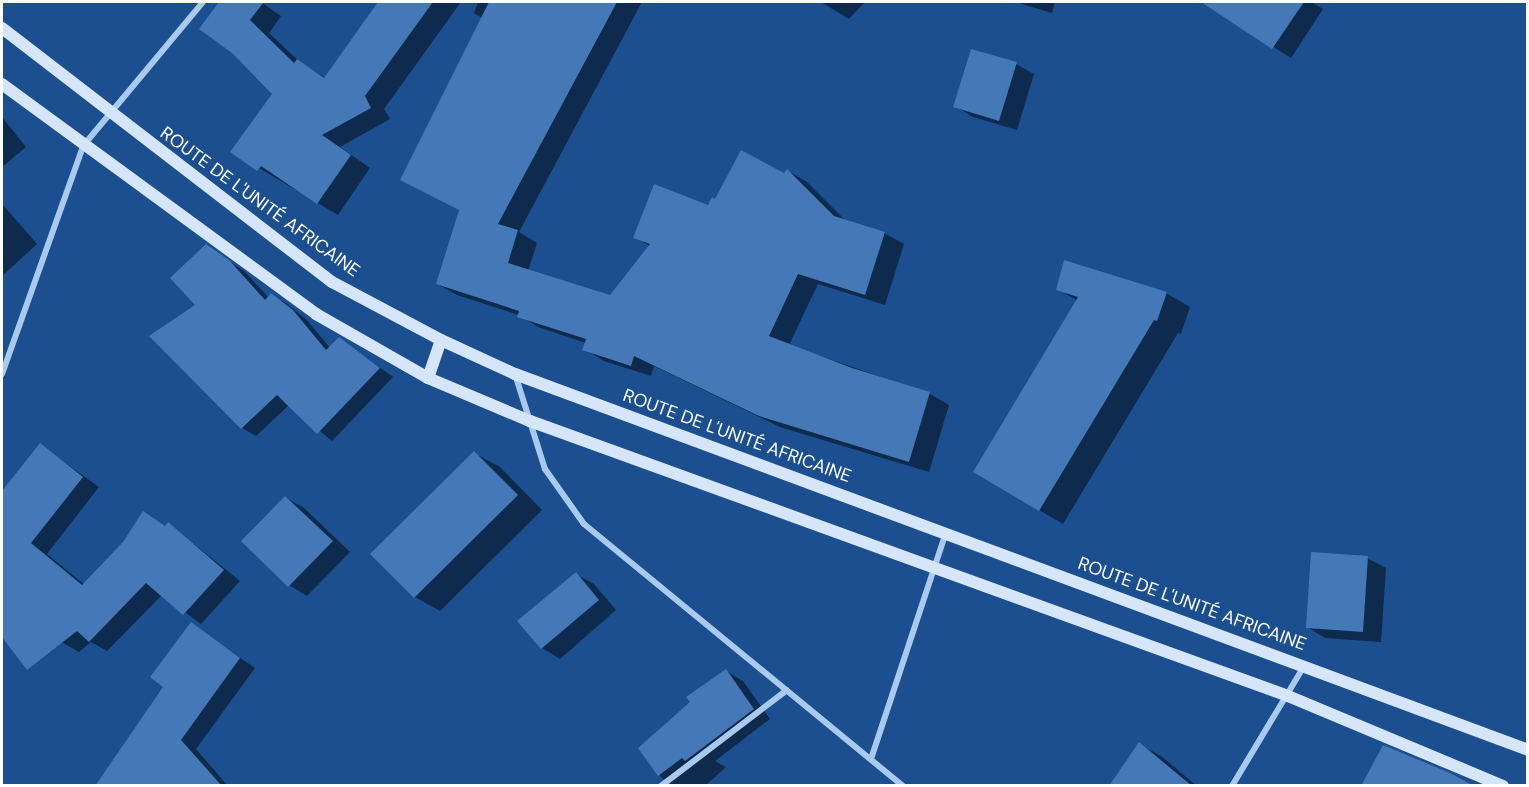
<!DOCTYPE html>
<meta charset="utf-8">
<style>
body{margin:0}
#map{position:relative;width:1529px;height:787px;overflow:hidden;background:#1b4f8f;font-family:"DM Sans",sans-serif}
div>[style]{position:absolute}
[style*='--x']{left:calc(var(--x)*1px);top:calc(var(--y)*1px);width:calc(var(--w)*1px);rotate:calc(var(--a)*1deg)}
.shadow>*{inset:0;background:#0007}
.building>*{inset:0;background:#4478b7}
.minor>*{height:6px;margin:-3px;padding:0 3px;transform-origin:3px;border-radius:3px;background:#a9c9ee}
.secondary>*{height:12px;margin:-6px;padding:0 6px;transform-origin:6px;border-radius:6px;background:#d6e6fa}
span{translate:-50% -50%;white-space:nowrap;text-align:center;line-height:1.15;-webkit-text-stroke:5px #1b4f8f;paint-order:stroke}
.street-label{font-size:18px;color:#fff}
.frame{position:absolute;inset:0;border:3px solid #fff;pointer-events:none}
</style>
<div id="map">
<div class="shadow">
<i style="clip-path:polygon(221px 2px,261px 2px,281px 16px,269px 33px,301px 63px,325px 78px,380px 2px,461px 2px,384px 109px,390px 119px,340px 147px,370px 168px,338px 215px,232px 152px,274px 93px,233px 52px,201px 29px)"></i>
<i style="clip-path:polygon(478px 2px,642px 2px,519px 232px,537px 243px,528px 271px,611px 296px,650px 246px,634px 237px,788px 171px,807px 182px,846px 221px,884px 233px,904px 244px,885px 305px,818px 284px,789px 345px,930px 394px,949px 405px,929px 472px,780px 427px,654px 366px,651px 376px,604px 361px,584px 349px,586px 343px,538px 327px,519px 315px,457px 295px,437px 284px,461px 210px,482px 18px,474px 13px)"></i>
<i style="clip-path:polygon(821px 2px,865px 2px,849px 19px)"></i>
<i style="clip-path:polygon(1015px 2px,1055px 2px,1052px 13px)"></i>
<i style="clip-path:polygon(1240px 2px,1311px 2px,1323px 9px,1291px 58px,1229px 19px)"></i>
<i style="clip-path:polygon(1016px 64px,1034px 74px,1017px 130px,973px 117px,955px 106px)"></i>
<i style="clip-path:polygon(2px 117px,26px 147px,2px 167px)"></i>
<i style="clip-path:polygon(2px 204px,37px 244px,2px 276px)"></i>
<i style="clip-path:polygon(206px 246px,244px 271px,269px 298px,272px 295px,286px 303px,307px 320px,330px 348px,339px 338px,393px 377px,332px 441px,289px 405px,256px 436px,242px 428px,152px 336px,198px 305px)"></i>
<i style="clip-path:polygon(1057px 289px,1166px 293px,1190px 307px,1181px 334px,1178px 333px,1063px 524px,1039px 510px,1078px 301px)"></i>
<i style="clip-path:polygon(40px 445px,99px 487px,47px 554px,85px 585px,124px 543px,169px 524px,240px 581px,201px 624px,162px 595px,107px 651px,91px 642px,79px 652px,61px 642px,2px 594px,2px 495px)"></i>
<i style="clip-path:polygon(474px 453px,500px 467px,542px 510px,440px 611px,415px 597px)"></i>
<i style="clip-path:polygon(286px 498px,304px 508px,350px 552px,307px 596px,289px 585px)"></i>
<i style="clip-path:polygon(1367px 558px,1386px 568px,1381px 642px,1325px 638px,1307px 627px)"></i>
<i style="clip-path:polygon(576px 574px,594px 584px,616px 610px,560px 659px,542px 648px)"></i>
<i style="clip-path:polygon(191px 624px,255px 668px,196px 749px,228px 786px,97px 785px,165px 686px)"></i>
<i style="clip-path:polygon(726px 671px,743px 681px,770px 719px,715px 761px,726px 767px,705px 786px,673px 786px,662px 778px,640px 748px)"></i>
<i style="clip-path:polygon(1139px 744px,1161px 756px,1197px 786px,1112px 786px)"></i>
</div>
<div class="building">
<i style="clip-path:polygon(219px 2px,264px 2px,250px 20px,294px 63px,297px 59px,324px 78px,378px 2px,433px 2px,365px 96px,371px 108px,322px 135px,351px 155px,317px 204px,261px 166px,257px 171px,230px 152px,272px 94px,232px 53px,199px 29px)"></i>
<i style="clip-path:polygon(489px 2px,617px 2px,498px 224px,518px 230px,508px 263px,610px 295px,650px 244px,633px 238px,654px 184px,708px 205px,712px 197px,715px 199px,741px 150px,784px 173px,787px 169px,834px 216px,885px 232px,865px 295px,798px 274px,769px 336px,852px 368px,930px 392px,909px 462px,759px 416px,634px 356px,631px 366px,582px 350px,586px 339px,517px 317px,519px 311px,436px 284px,459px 210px,400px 180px)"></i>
<i style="clip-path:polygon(1201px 2px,1304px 2px,1272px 49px)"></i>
<i style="clip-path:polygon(971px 49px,1017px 62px,999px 121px,953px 107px)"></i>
<i style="clip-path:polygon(206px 244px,230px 261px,265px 300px,271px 293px,293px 310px,326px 350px,339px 337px,380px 368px,317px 434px,277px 395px,241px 429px,149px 336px,195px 305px,170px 278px)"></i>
<i style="clip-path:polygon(1064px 260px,1167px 292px,1157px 321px,1154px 320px,1039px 511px,973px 472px,1078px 297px,1056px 290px)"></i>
<i style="clip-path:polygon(40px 443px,83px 477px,31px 543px,82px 585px,123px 542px,143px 511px,165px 526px,168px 522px,224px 570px,183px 615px,146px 583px,89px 642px,77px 631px,27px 670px,2px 637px,2px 491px)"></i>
<i style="clip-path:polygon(474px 451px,518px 495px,414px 598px,370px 554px)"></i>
<i style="clip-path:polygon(285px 496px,333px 541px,288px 587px,241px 541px)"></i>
<i style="clip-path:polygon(1311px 552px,1368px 556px,1363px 632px,1306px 628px)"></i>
<i style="clip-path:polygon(576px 572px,599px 600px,541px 649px,517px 621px)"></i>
<i style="clip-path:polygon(191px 622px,240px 658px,181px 740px,222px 786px,95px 786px,163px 687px,150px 677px)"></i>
<i style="clip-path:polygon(726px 669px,754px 709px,685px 761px,682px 758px,658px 776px,638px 748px,690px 702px,686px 697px)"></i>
<i style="clip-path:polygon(1139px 742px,1192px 786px,1109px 786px)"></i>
<i style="clip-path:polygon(1383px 745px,1450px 773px,1474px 786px,1361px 786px)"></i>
</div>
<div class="minor">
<i style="--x:2;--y:374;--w:242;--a:-70.4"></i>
<i style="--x:83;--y:146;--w:187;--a:-50.2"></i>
<i style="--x:515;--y:374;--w:100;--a:72.5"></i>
<i style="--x:545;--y:469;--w:67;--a:54.7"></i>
<i style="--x:584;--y:524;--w:413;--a:39.4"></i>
<i style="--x:871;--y:759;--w:239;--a:-71.7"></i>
<i style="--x:661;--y:786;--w:158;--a:-37.3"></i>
<i style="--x:1232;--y:786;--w:140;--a:-59"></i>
</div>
<div class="secondary">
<i style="--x:2;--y:28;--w:416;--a:37.6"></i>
<i style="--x:332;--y:282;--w:123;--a:28"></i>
<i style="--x:441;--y:340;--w:81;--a:24.7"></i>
<i style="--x:515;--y:374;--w:1081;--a:20.36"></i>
<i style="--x:2;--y:84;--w:389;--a:36.2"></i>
<i style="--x:316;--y:314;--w:129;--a:29.7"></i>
<i style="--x:428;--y:378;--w:111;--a:22.9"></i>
<i style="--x:530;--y:421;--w:806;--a:19.94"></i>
<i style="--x:1288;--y:696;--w:233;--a:22.7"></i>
<i style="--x:428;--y:378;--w:40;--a:-71.1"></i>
</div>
<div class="street-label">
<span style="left:260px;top:202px;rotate:36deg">ROUTE DE L'UNITÉ AFRICAINE</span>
<span style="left:737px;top:436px;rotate:20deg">ROUTE DE L'UNITÉ AFRICAINE</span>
<span style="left:1192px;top:604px;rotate:20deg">ROUTE DE L'UNITÉ AFRICAINE</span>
</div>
<div class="frame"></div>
</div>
